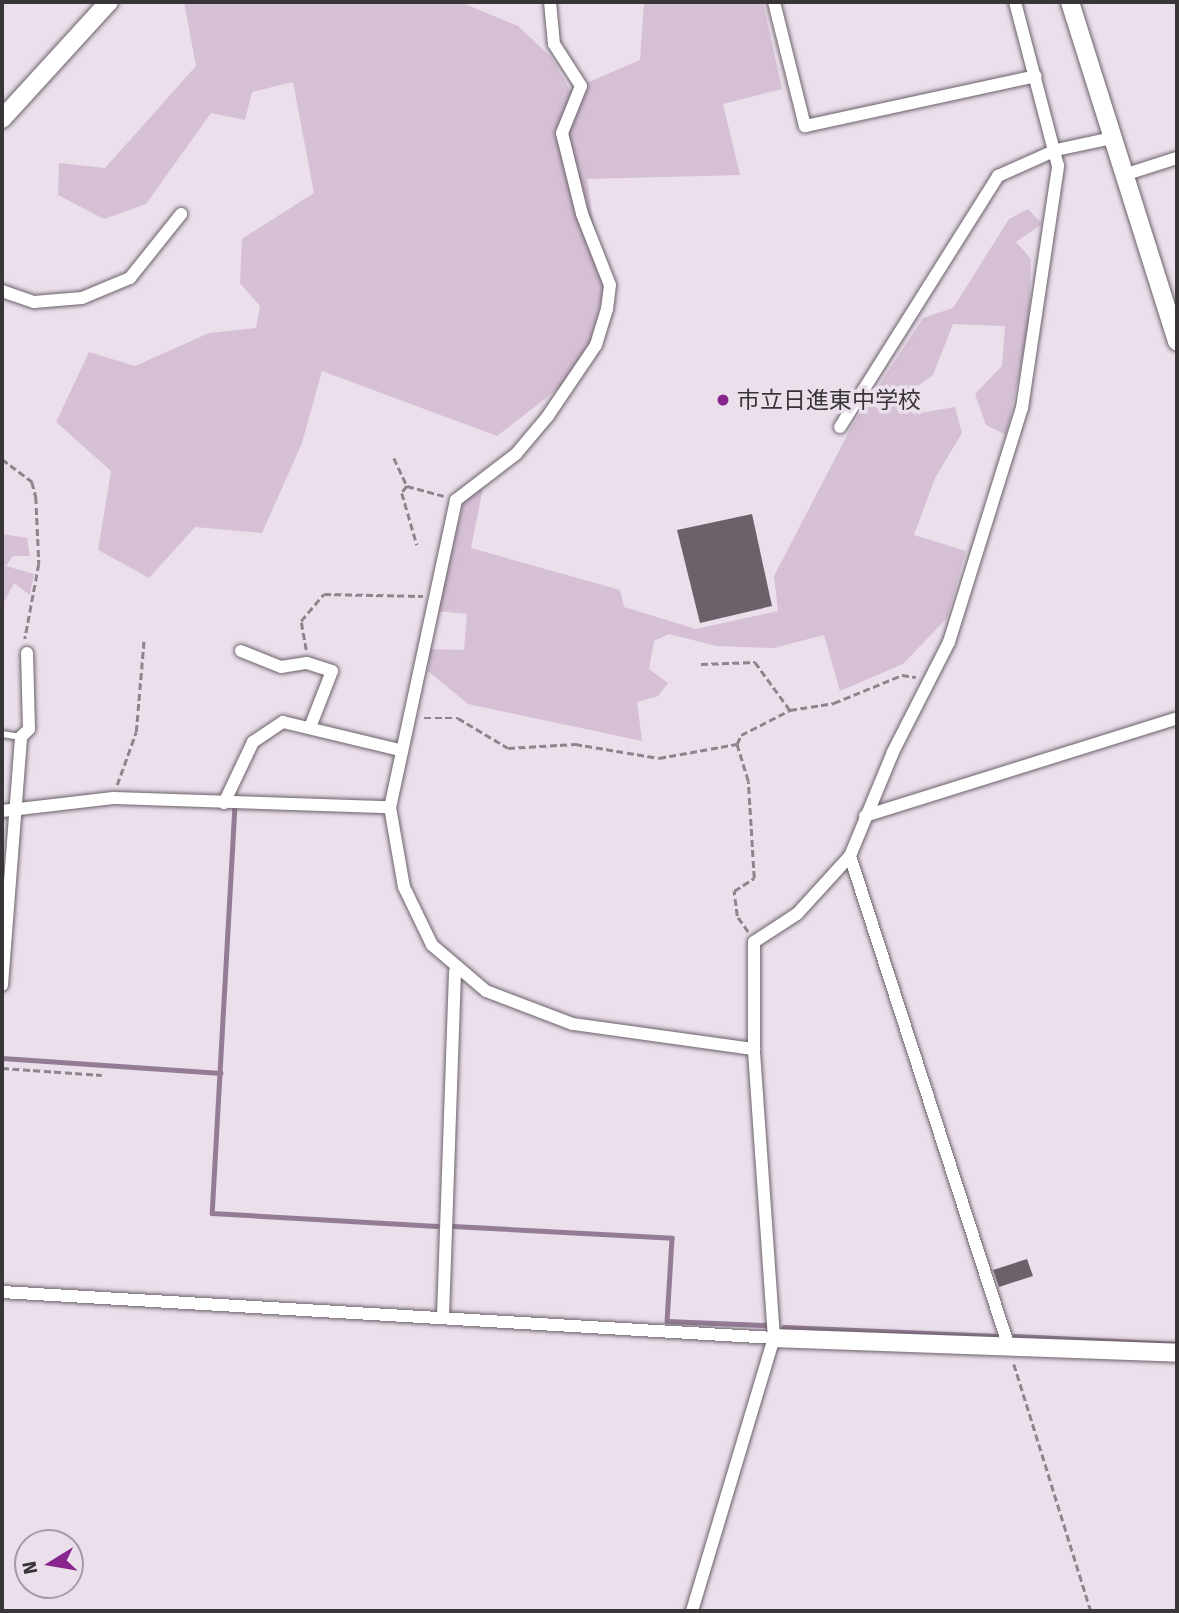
<!DOCTYPE html>
<meta charset="utf-8">
<style>
body{margin:0}
#map{position:relative;width:1179px;height:1613px;overflow:hidden;background:#eadfea;font-family:"Fira Sans","Noto Sans JP",sans-serif}
div>[style]{position:absolute}
[style*='--x']{left:calc(var(--x)*1px);top:calc(var(--y)*1px);width:calc(var(--w)*1px);rotate:calc(var(--a)*1deg)}
.green>*{inset:0;background:#d6c0d5}
.stream>*{height:4.5px;margin:-2.25px;padding:0 2.25px;transform-origin:2.25px;border-radius:2.25px;background:#957c95}
.building>*{inset:0;background:#6b616b}
.path>*{height:2.5px;margin-top:-1.25px;transform-origin:0;background:repeating-linear-gradient(90deg,#8c858c 0 7px,transparent 0 10.5px)}
.roads{filter:drop-shadow(0 0 2px #6b616b) drop-shadow(0 0 2px #6b616b)}
.lane>*{height:6px;margin:-3px;padding:0 3px;transform-origin:3px;border-radius:3px;background:#fff}
.street>*{height:12px;margin:-6px;padding:0 6px;transform-origin:6px;border-radius:6px;background:#fff}
.secondary>*{height:18px;margin:-9px;padding:0 9px;transform-origin:9px;border-radius:9px;background:#fff}
.dots>*{width:19px;height:19px;translate:-50% -50%;box-sizing:border-box;border:4px solid #eadfea;border-radius:50%}
span{translate:-50% -50%;white-space:nowrap;text-align:center;line-height:1.15;-webkit-text-stroke:7px #eadfea;paint-order:stroke}
.poi-label{font-size:23px;color:#383438}
.left{translate:0 -50%;text-align:left}
.frame{position:absolute;inset:0;border:4px solid #383438;pointer-events:none}
.north{position:absolute;left:14px;top:1529px;width:70px;height:70px;box-sizing:border-box;background:#eadfea;border:2px solid #a39ba3;border-radius:50%;rotate:259deg;font-size:19px;font-weight:700;line-height:28px;text-align:center;color:#383438}
.north::after{content:'';display:block;margin:auto;width:24px;height:32px;background:#89268e;clip-path:polygon(50% 0,100% 100%,50% 72%,0 100%)}
</style>
<div id="map">
<div class="green">
<i style="clip-path:polygon(184px 2px,460px 2px,518px 26px,551px 57px,570px 90px,640px 60px,644px 2px,763px 2px,782px 89px,723px 104px,740px 175px,587px 179px,604px 290px,591px 340px,568px 381px,497px 436px,322px 371px,302px 443px,262px 533px,195px 527px,149px 578px,98px 550px,111px 471px,56px 422px,89px 352px,135px 366px,209px 333px,256px 328px,260px 306px,240px 283px,242px 239px,314px 193px,293px 82px,252px 92px,245px 120px,211px 113px,146px 204px,104px 219px,58px 195px,59px 163px,105px 168px,196px 66px)"></i>
<i style="clip-path:polygon(1028px 209px,1042px 224px,1016px 242px,1031px 259px,1029px 327px,1006px 435px,986px 425px,975px 394px,1002px 366px,1005px 326px,953px 324px,933px 375px,905px 395px,913px 414px,955px 407px,962px 433px,935px 478px,914px 535px,966px 551px,947px 618px,903px 664px,840px 691px,824px 635px,774px 648px,717px 646px,669px 634px,654px 641px,649px 669px,668px 683px,658px 696px,637px 702px,642px 741px,468px 704px,428px 671px,430px 649px,464px 650px,467px 614px,437px 611px,465px 498px,484px 483px,471px 548px,620px 590px,624px 607px,696px 629px,778px 611px,774px 576px,852px 426px,923px 318px,953px 308px,1009px 219px)"></i>
<i style="clip-path:polygon(2px 534px,27px 538px,30px 556px,13px 556px,6px 566px,34px 574px,30px 595px,14px 583px,2px 606px)"></i>
</div>
<div class="stream">
<i style="--x:235;--y:805;--w:409;--a:93.2"></i>
<i style="--x:212;--y:1213;--w:225;--a:3.3"></i>
<i style="--x:2;--y:1058;--w:219;--a:3.9"></i>
<i style="--x:453;--y:1226;--w:219;--a:3.1"></i>
<i style="--x:672;--y:1238;--w:83;--a:93.4"></i>
<i style="--x:667;--y:1321;--w:99;--a:2.3"></i>
<i style="--x:784;--y:1327;--w:213;--a:2.4"></i>
<i style="--x:1015;--y:1336;--w:162;--a:2.8"></i>
</div>
<div class="building">
<i style="clip-path:polygon(752px 514px,772px 606px,700px 623px,677px 530px)"></i>
<i style="clip-path:polygon(1027px 1259px,1033px 1276px,999px 1287px,993px 1270px)"></i>
</div>
<div class="path">
<i style="--x:394;--y:458;--w:31;--a:65"></i>
<i style="--x:407;--y:486;--w:9;--a:126"></i>
<i style="--x:402;--y:493;--w:54;--a:73.9"></i>
<i style="--x:2;--y:459;--w:38;--a:37"></i>
<i style="--x:32;--y:482;--w:16;--a:75"></i>
<i style="--x:36;--y:497;--w:67;--a:87.4"></i>
<i style="--x:39;--y:564;--w:76;--a:100.6"></i>
<i style="--x:407;--y:486;--w:38;--a:15"></i>
<i style="--x:306;--y:650;--w:29;--a:-100"></i>
<i style="--x:301;--y:621;--w:35;--a:-50"></i>
<i style="--x:324;--y:594;--w:99;--a:1.2"></i>
<i style="--x:701;--y:664;--w:54;--a:-2.1"></i>
<i style="--x:755;--y:662;--w:59;--a:53.9"></i>
<i style="--x:424;--y:718;--w:34;--a:0"></i>
<i style="--x:458;--y:718;--w:58;--a:31"></i>
<i style="--x:508;--y:748;--w:67;--a:-3.4"></i>
<i style="--x:575;--y:744;--w:85;--a:9.5"></i>
<i style="--x:659;--y:758;--w:79;--a:-10.2"></i>
<i style="--x:117;--y:785;--w:56;--a:-70.3"></i>
<i style="--x:136;--y:732;--w:94;--a:-85.1"></i>
<i style="--x:748;--y:932;--w:19;--a:-125"></i>
<i style="--x:737;--y:916;--w:25;--a:-97"></i>
<i style="--x:734;--y:891;--w:24;--a:-33"></i>
<i style="--x:754;--y:878;--w:97;--a:-93.5"></i>
<i style="--x:748;--y:781;--w:39;--a:-107"></i>
<i style="--x:737;--y:744;--w:10;--a:-66"></i>
<i style="--x:741;--y:735;--w:55;--a:-27"></i>
<i style="--x:790;--y:710;--w:45;--a:-9"></i>
<i style="--x:834;--y:703;--w:74;--a:-22.4"></i>
<i style="--x:902;--y:675;--w:14;--a:8"></i>
<i style="--x:2;--y:1068;--w:100;--a:4"></i>
<i style="--x:1014;--y:1364;--w:259;--a:72.7"></i>
</div>
<div class="roads">
<div class="lane">
<i style="--x:2;--y:734;--w:19;--a:9"></i>
</div>
<div class="street">
<i style="--x:550;--y:2;--w:42;--a:84.6"></i>
<i style="--x:554;--y:44;--w:50;--a:57.3"></i>
<i style="--x:581;--y:86;--w:51;--a:112"></i>
<i style="--x:562;--y:133;--w:83;--a:76.1"></i>
<i style="--x:582;--y:214;--w:76;--a:68.5"></i>
<i style="--x:610;--y:285;--w:24;--a:97"></i>
<i style="--x:607;--y:309;--w:38;--a:107"></i>
<i style="--x:596;--y:345;--w:86;--a:124.1"></i>
<i style="--x:548;--y:416;--w:50;--a:130.1"></i>
<i style="--x:516;--y:454;--w:76;--a:142.5"></i>
<i style="--x:456;--y:500;--w:314;--a:102.1"></i>
<i style="--x:390;--y:807;--w:81;--a:80.1"></i>
<i style="--x:404;--y:887;--w:64;--a:64.2"></i>
<i style="--x:432;--y:945;--w:71;--a:40.4"></i>
<i style="--x:486;--y:991;--w:93;--a:20.8"></i>
<i style="--x:573;--y:1024;--w:183;--a:7.9"></i>
<i style="--x:774;--y:2;--w:128;--a:76"></i>
<i style="--x:805;--y:126;--w:236;--a:-12.2"></i>
<i style="--x:1124;--y:175;--w:56;--a:-17.8"></i>
<i style="--x:2;--y:291;--w:34;--a:19"></i>
<i style="--x:34;--y:302;--w:48;--a:-4.8"></i>
<i style="--x:82;--y:298;--w:52;--a:-22.6"></i>
<i style="--x:130;--y:278;--w:82;--a:-51.4"></i>
<i style="--x:840;--y:427;--w:297;--a:-57.8"></i>
<i style="--x:998;--y:176;--w:64;--a:-24.1"></i>
<i style="--x:1056;--y:150;--w:57;--a:-12.1"></i>
<i style="--x:241;--y:651;--w:43;--a:21.8"></i>
<i style="--x:281;--y:667;--w:26;--a:-9"></i>
<i style="--x:307;--y:663;--w:26;--a:18"></i>
<i style="--x:332;--y:671;--w:58;--a:111.3"></i>
<i style="--x:224;--y:803;--w:68;--a:-64.6"></i>
<i style="--x:253;--y:742;--w:36;--a:-34"></i>
<i style="--x:283;--y:722;--w:120;--a:13.5"></i>
<i style="--x:2;--y:811;--w:112;--a:-6.7"></i>
<i style="--x:113;--y:798;--w:277;--a:1.9"></i>
<i style="--x:865;--y:816;--w:327;--a:-17.4"></i>
<i style="--x:850;--y:856;--w:513;--a:72.06"></i>
<i style="--x:2;--y:985;--w:249;--a:-85.6"></i>
<i style="--x:21;--y:737;--w:11;--a:-45"></i>
<i style="--x:29;--y:729;--w:76;--a:-91.5"></i>
<i style="--x:2;--y:1292;--w:773;--a:3.41"></i>
<i style="--x:443;--y:1316;--w:345;--a:-88"></i>
<i style="--x:692;--y:1611;--w:285;--a:-73.3"></i>
<i style="--x:774;--y:1338;--w:290;--a:-94"></i>
<i style="--x:754;--y:1049;--w:107;--a:-90"></i>
<i style="--x:754;--y:942;--w:51;--a:-33.1"></i>
<i style="--x:797;--y:914;--w:79;--a:-47.6"></i>
<i style="--x:850;--y:856;--w:113;--a:-67.5"></i>
<i style="--x:893;--y:752;--w:123;--a:-63"></i>
<i style="--x:949;--y:642;--w:245;--a:-72.7"></i>
<i style="--x:1022;--y:408;--w:245;--a:-81.5"></i>
<i style="--x:1058;--y:166;--w:170;--a:-104.7"></i>
</div>
<div class="secondary">
<i style="--x:1070;--y:2;--w:356;--a:72.5"></i>
<i style="--x:2;--y:119;--w:159;--a:-47.6"></i>
<i style="--x:774;--y:1338;--w:403;--a:2.1"></i>
</div>
</div>
<div class="dots">
<i style="left:723px;top:400px;background:#89268e"></i>
</div>
<div class="poi-label">
<span class="left" style="left:737px;top:400px">市立日進東中学校</span>
</div>
<div class="frame"></div>
<div class="north">N</div>
</div>
